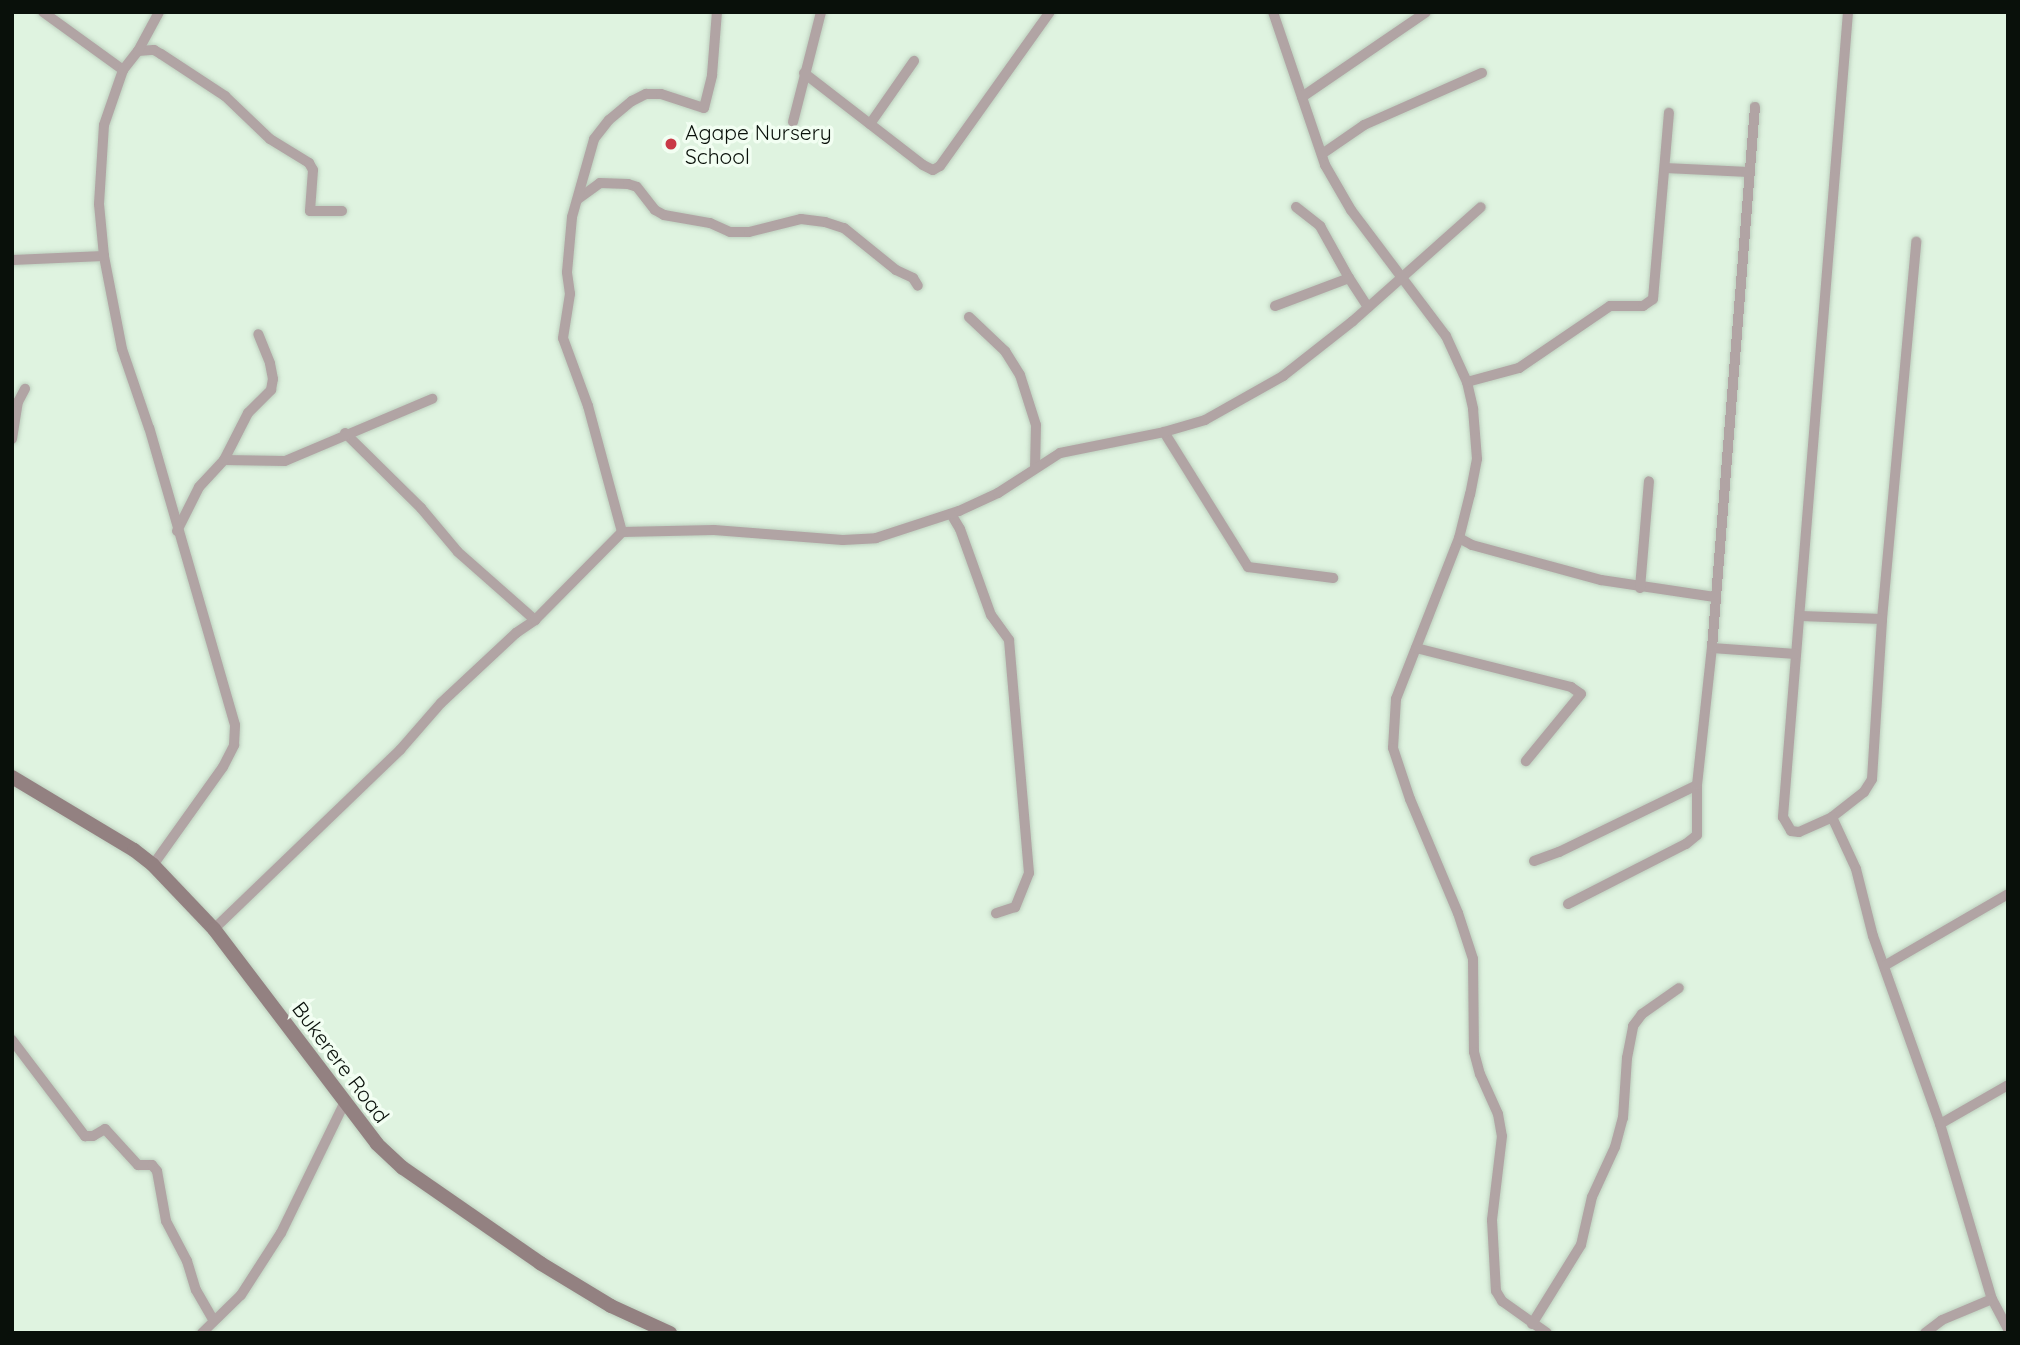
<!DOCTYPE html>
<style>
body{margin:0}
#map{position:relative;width:2020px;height:1345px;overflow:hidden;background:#dff3e0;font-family:Quicksand,sans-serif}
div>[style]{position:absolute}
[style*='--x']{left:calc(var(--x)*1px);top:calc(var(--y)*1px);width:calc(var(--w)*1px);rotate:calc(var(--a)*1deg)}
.roads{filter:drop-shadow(0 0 2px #bdcfbe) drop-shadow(0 0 2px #bdcfbe)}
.street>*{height:10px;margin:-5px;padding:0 5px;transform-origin:5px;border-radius:5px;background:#b1a4a4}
.secondary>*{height:14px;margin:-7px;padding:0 7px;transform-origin:7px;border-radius:7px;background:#938181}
.dots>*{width:19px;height:19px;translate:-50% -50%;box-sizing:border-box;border:4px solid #f2fef2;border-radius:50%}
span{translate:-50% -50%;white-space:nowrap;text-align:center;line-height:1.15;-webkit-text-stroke:7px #f2fef2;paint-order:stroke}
.poi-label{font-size:21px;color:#09100a}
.left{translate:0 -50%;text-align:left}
.street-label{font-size:21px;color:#09100a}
.frame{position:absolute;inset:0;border:14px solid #09100a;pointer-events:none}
</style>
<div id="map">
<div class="roads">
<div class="street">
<i style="--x:43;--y:12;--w:99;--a:35.9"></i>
<i style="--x:1273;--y:12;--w:162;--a:71.2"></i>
<i style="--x:1325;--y:165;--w:52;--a:60"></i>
<i style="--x:1351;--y:210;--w:158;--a:53"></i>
<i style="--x:1446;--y:336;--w:51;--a:65.5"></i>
<i style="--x:1467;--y:382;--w:28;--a:77"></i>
<i style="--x:1473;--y:409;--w:50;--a:85.4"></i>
<i style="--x:1477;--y:459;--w:36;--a:101"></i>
<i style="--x:1470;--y:494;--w:45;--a:104"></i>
<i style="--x:1459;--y:538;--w:173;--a:111.4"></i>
<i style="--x:1396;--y:699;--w:49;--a:93.5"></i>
<i style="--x:1393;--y:748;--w:54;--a:71.6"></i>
<i style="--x:1410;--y:799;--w:124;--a:67.2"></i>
<i style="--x:1458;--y:913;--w:48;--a:71.9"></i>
<i style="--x:1473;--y:959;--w:93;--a:89.4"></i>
<i style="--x:1474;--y:1052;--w:23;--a:75"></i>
<i style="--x:1480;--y:1074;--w:44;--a:65.8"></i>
<i style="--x:1498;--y:1114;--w:22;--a:80"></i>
<i style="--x:1502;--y:1136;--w:85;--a:96.8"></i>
<i style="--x:1492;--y:1220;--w:71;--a:86.8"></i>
<i style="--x:1496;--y:1291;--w:12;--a:59"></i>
<i style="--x:1502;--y:1301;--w:55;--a:35.4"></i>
<i style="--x:1848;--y:12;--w:808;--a:94.62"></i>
<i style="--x:1783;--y:817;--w:16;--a:60"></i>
<i style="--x:1791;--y:831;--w:8;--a:7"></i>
<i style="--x:1799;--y:832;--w:36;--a:-24"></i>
<i style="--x:1832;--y:817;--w:41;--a:-38"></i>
<i style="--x:1864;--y:792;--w:15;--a:-58"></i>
<i style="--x:1872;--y:779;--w:160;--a:-86.4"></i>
<i style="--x:1882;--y:619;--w:379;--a:-84.8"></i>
<i style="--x:138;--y:51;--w:16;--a:-4"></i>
<i style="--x:154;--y:50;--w:8;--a:30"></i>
<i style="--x:161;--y:54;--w:77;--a:33.3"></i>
<i style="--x:225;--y:96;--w:62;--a:43.7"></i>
<i style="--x:270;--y:139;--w:46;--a:31.6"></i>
<i style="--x:309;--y:163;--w:8;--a:60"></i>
<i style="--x:313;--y:170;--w:41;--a:94.2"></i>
<i style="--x:310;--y:211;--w:32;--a:0"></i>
<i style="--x:804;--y:73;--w:150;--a:37.7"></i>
<i style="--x:923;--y:165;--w:11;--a:27"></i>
<i style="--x:933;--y:170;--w:8;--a:-30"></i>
<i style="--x:940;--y:166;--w:189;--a:-54.5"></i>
<i style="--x:1302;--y:97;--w:150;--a:-34.4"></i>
<i style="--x:793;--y:122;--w:114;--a:-75.7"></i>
<i style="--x:870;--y:124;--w:77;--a:-55.1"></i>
<i style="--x:1322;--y:154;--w:51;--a:-34.6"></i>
<i style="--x:1364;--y:125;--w:129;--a:-23.8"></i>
<i style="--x:1665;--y:168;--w:84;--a:2.7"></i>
<i style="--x:578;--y:199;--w:27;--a:-36"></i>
<i style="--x:600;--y:183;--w:28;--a:2"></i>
<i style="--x:628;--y:184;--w:9;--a:18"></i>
<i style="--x:637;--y:187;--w:29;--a:52"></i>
<i style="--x:655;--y:210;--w:10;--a:29"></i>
<i style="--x:664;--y:215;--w:47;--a:9.9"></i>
<i style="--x:710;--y:223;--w:22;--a:24"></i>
<i style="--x:730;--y:232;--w:19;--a:0"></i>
<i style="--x:749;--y:232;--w:54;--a:-14"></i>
<i style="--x:801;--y:219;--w:24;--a:7"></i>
<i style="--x:825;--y:222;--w:20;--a:18"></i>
<i style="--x:844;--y:228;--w:67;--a:38.9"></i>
<i style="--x:896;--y:270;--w:19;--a:25"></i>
<i style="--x:913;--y:278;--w:9;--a:58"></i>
<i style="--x:1296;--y:207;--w:31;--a:38"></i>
<i style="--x:1320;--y:226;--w:60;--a:60.9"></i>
<i style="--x:12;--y:260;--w:92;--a:-2.5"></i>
<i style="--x:1275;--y:306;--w:79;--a:-20.7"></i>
<i style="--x:1349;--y:278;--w:35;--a:57"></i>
<i style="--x:969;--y:317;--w:50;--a:43.4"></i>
<i style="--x:1005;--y:351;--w:28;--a:58"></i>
<i style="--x:1020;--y:375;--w:52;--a:72.3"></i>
<i style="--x:1036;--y:425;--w:43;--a:91.3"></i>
<i style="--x:1467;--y:382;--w:54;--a:-15.1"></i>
<i style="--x:1519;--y:368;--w:110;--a:-34.3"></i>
<i style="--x:1610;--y:306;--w:33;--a:0"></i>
<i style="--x:1643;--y:306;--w:12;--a:-35"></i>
<i style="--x:1653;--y:299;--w:187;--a:-85.1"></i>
<i style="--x:1164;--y:432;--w:159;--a:58.1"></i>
<i style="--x:1248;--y:567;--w:86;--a:7.4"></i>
<i style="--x:345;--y:433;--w:107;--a:44.6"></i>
<i style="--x:421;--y:508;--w:57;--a:49.9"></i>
<i style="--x:458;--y:552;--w:103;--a:41.4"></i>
<i style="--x:12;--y:439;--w:37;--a:-81"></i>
<i style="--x:18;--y:402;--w:15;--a:-62"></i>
<i style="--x:224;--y:460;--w:61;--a:0.9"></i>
<i style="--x:285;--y:461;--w:160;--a:-22.9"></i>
<i style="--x:951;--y:514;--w:17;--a:59"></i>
<i style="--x:960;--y:529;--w:91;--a:70.2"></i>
<i style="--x:991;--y:615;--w:31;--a:54"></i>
<i style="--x:1009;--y:640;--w:234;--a:85.1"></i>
<i style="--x:1029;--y:873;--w:37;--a:112"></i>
<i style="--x:1015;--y:907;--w:20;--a:162"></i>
<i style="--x:177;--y:531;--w:49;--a:-63.4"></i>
<i style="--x:199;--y:487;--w:37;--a:-47"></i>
<i style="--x:224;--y:460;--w:53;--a:-62.9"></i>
<i style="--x:248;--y:413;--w:33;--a:-45"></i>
<i style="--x:271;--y:390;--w:11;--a:-80"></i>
<i style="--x:273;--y:379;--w:16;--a:-101"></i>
<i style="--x:270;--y:363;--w:31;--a:-112"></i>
<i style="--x:622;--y:532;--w:92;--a:-1.2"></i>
<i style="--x:714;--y:530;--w:129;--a:4.4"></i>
<i style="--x:843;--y:540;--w:33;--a:-3"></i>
<i style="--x:876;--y:538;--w:87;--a:-18"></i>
<i style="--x:959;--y:511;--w:43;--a:-24.8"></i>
<i style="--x:998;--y:493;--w:74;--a:-32.8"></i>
<i style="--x:1060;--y:453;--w:106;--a:-11.4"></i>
<i style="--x:1164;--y:432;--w:43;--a:-16.3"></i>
<i style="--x:1205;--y:420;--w:90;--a:-29.4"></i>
<i style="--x:1283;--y:376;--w:89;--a:-38.2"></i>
<i style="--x:1353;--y:321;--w:171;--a:-41.7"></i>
<i style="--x:1459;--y:538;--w:15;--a:28"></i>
<i style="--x:1472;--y:545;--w:134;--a:15.2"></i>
<i style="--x:1601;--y:580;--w:115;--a:8.5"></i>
<i style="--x:1640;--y:588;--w:107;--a:-85.2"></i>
<i style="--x:1801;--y:616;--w:81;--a:2.1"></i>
<i style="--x:1416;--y:648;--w:160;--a:14.1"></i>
<i style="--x:1571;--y:687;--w:12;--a:35"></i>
<i style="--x:1581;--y:694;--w:87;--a:129.4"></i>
<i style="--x:1712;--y:648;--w:84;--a:4.1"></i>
<i style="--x:1832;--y:817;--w:57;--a:65.2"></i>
<i style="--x:1856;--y:869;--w:69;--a:75.8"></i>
<i style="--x:1873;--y:936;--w:200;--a:70.4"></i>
<i style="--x:1940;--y:1124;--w:183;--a:73.5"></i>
<i style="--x:1992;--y:1299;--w:34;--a:62"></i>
<i style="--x:1534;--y:861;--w:27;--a:-20"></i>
<i style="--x:1559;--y:852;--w:153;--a:-25.9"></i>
<i style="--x:153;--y:865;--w:120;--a:-54.5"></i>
<i style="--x:223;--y:767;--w:25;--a:-63"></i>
<i style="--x:234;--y:745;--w:20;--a:-87"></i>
<i style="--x:235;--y:725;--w:309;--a:-106.1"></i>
<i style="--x:149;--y:428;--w:83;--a:-108.9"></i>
<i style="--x:122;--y:349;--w:95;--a:-101"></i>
<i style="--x:104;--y:256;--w:52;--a:-95.5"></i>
<i style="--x:99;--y:204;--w:79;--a:-86.4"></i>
<i style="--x:104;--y:125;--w:58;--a:-70.9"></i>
<i style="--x:123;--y:70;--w:24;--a:-52"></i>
<i style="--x:138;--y:51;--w:44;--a:-61.7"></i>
<i style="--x:1568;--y:904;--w:132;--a:-27"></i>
<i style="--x:1686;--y:844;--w:14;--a:-39"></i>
<i style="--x:1697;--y:835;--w:50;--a:-90"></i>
<i style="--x:1697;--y:785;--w:138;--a:-83.8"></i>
<i style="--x:1712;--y:648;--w:543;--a:-85.46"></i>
<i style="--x:214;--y:929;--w:258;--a:-43.9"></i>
<i style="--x:400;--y:750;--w:62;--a:-48.9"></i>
<i style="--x:441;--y:703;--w:103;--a:-43"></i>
<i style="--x:516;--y:633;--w:23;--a:-34"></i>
<i style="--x:535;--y:620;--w:124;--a:-45.3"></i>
<i style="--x:622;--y:532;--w:131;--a:-105.1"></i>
<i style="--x:588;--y:406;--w:72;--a:-110.2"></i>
<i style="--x:563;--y:338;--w:45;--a:-81"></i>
<i style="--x:570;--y:294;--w:22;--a:-98"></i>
<i style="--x:567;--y:272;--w:55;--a:-84.8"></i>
<i style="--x:572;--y:217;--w:81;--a:-74.2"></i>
<i style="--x:594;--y:139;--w:24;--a:-52"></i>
<i style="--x:609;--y:120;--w:30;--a:-40"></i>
<i style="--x:632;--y:101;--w:16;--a:-27"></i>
<i style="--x:646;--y:94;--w:15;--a:0"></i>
<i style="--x:661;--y:94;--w:45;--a:18"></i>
<i style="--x:704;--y:108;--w:34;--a:-76"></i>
<i style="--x:712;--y:75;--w:63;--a:-85.5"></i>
<i style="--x:1884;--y:966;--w:143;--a:-30.1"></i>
<i style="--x:12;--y:1040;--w:121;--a:52.8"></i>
<i style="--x:85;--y:1136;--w:8;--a:0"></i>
<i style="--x:93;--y:1136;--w:14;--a:-30"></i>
<i style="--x:105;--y:1129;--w:49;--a:47.5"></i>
<i style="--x:138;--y:1165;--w:14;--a:0"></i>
<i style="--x:152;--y:1165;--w:8;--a:50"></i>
<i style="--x:157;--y:1171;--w:51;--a:79.8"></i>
<i style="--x:166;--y:1221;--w:45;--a:62.3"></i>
<i style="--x:187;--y:1261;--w:30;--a:73"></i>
<i style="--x:196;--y:1290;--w:34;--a:60"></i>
<i style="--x:1940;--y:1124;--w:78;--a:-29.8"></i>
<i style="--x:1532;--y:1324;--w:93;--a:-58.2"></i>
<i style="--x:1581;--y:1245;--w:49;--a:-77.1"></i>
<i style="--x:1592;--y:1197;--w:55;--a:-65.3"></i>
<i style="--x:1615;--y:1147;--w:30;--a:-75"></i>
<i style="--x:1623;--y:1118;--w:60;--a:-86.2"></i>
<i style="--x:1627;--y:1058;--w:33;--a:-79"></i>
<i style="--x:1633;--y:1026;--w:15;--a:-53"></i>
<i style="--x:1642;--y:1014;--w:45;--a:-35.1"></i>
<i style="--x:202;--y:1333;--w:54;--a:-44.3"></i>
<i style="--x:241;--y:1295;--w:74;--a:-57.2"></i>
<i style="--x:281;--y:1233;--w:146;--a:-64"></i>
<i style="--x:1925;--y:1333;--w:21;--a:-37"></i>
<i style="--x:1942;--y:1320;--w:54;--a:-22.8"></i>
</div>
<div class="secondary">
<i style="--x:12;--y:777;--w:142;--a:30.9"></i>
<i style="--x:134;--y:850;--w:24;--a:38"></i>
<i style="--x:153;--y:865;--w:88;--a:46.4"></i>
<i style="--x:214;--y:929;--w:270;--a:52.8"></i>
<i style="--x:377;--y:1144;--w:35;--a:43"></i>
<i style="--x:403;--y:1168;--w:167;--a:34.7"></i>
<i style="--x:540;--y:1263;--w:83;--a:31.2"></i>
<i style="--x:611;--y:1306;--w:65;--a:24.6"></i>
</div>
</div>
<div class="dots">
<i style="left:671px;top:144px;background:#c93947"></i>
</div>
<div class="poi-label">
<span class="left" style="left:685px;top:144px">Agape Nursery<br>School</span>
</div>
<div class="street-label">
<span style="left:341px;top:1062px;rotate:53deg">Bukerere Road</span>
</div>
<div class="frame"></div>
</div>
